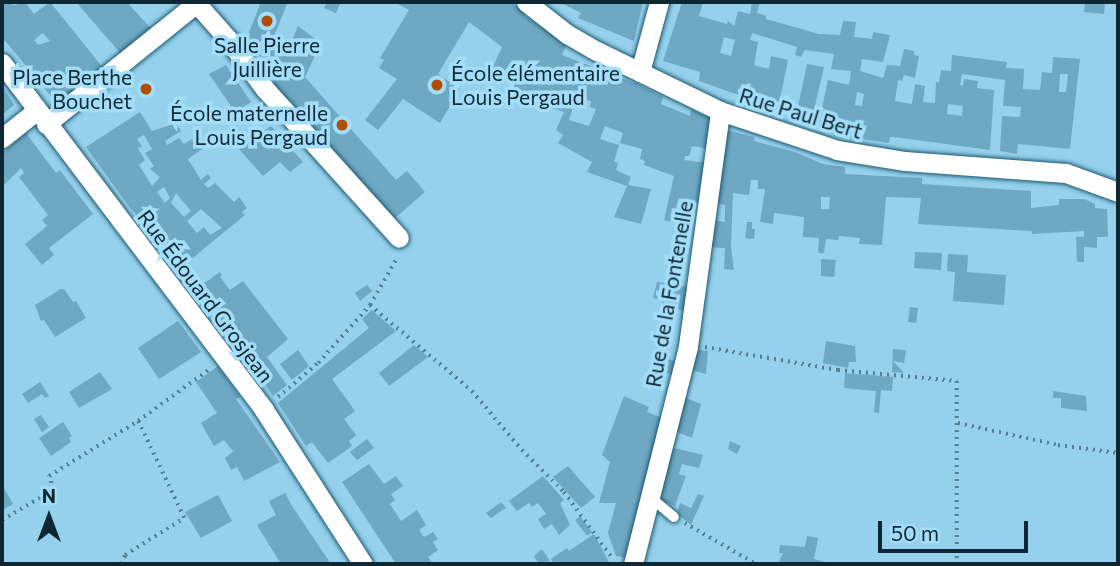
<!DOCTYPE html>
<meta charset="utf-8">
<style>
body{margin:0}
#map{position:relative;width:1120px;height:566px;overflow:hidden;background:#95d1ec;font-family:Commissioner,sans-serif}
div>[style]{position:absolute}
[style*='--x']{left:calc(var(--x)*1px);top:calc(var(--y)*1px);width:calc(var(--w)*1px);rotate:calc(var(--a)*1deg)}
.building>*{inset:0;background:#6ea8c3}
.path>*{height:3.5px;margin-top:-1.75px;transform-origin:0;background:repeating-linear-gradient(90deg,#558093 0 2px,transparent 0 7px)}
.roads{filter:drop-shadow(0 0 2px #1c5870) drop-shadow(0 0 2px #1c5870)}
.service>*{height:10px;margin:-5px;padding:0 5px;transform-origin:5px;border-radius:5px;background:#fff}
.minor>*{height:19px;margin:-9.5px;padding:0 9.5px;transform-origin:9.5px;border-radius:9.5px;background:#fff}
.dots>*{width:19px;height:19px;translate:-50% -50%;box-sizing:border-box;border:4px solid #a2defa;border-radius:50%}
span{translate:-50% -50%;white-space:nowrap;text-align:center;line-height:1.15;-webkit-text-stroke:7px #a2defa;paint-order:stroke}
.poi-label{font-size:21px;color:#0f2732}
.left{translate:0 -50%;text-align:left}
.right{translate:-100% -50%;text-align:right}
.street-label{font-size:21px;color:#0f2732}
.frame{position:absolute;inset:0;border:4px solid #0f2732;pointer-events:none}
.north{position:absolute;left:14px;top:482px;width:70px;height:70px;-webkit-text-stroke:5px #a2defa;paint-order:stroke;rotate:0deg;font-size:19px;font-weight:700;line-height:28px;text-align:center;color:#0f2732}
.north::after{content:'';display:block;margin:auto;width:24px;height:32px;background:#0f2732;clip-path:polygon(50% 0,100% 100%,50% 72%,0 100%)}
.scale{position:absolute;left:878px;top:521px;width:150px;height:32px;box-sizing:border-box;border:4px solid #0f2732;border-top:0;padding-left:9px;font-size:21px;line-height:24px;white-space:nowrap;color:#0f2732;-webkit-text-stroke:5px #a2defa;paint-order:stroke}
</style>
<div id="map">
<div class="building">
<i style="clip-path:polygon(evenodd,2px 2px,15px 5px,25px 2px,34px 14px,50px 2px,104px 69px,59px 106px,2px 37px,2px 2px,43px 33px,50px 41px,38px 45px,34px 40px,43px 33px)"></i>
<i style="clip-path:polygon(76px 2px,127px 2px,152px 30px,122px 55px)"></i>
<i style="clip-path:polygon(261px 2px,288px 2px,271px 43px,288px 50px,298px 26px,321px 43px,305px 77px,396px 180px,407px 171px,425px 192px,394px 219px,288px 98px,283px 101px,273px 86px,277px 76px,246px 40px)"></i>
<i style="clip-path:polygon(327px 2px,341px 2px,336px 13px,324px 8px)"></i>
<i style="clip-path:polygon(evenodd,394px 2px,510px 2px,526px 13px,524px 16px,567px 43px,562px 55px,639px 85px,663px 97px,661px 104px,690px 116px,691px 110px,715px 119px,710px 149px,692px 146px,689px 156px,685px 156px,684px 160px,708px 163px,703px 203px,679px 198px,671px 222px,664px 220px,674px 176px,644px 165px,645px 161px,640px 159px,642px 149px,620px 143px,623px 133px,605px 126px,600px 139px,619px 145px,614px 161px,618px 163px,616px 170px,631px 177px,628px 185px,651px 189px,641px 224px,614px 217px,627px 186px,587px 172px,592px 162px,558px 143px,563px 135px,556px 130px,564px 112px,545px 106px,542px 112px,538px 110px,544px 97px,530px 91px,527px 99px,511px 92px,517px 80px,493px 67px,502px 47px,469px 22px,438px 74px,460px 89px,440px 123px,403px 99px,378px 130px,365px 120px,397px 79px,379px 68px,384px 60px,380px 58px,409px 10px,394px 2px,576px 97px,591px 101px,590px 107px,596px 109px,589px 126px,569px 120px,576px 97px)"></i>
<i style="clip-path:polygon(559px 2px,643px 2px,634px 41px,578px 18px,581px 13px)"></i>
<i style="clip-path:polygon(evenodd,682px 2px,703px 2px,699px 16px,727px 24px,728px 21px,734px 26px,738px 11px,750px 14px,752px 2px,760px 2px,757px 13px,766px 16px,766px 19px,819px 34px,840px 35px,843px 21px,856px 22px,854px 37px,872px 39px,873px 32px,890px 35px,883px 62px,862px 59px,860px 71px,883px 78px,887px 65px,900px 66px,904px 49px,914px 51px,914px 55px,919px 56px,915px 78px,904px 75px,902px 81px,898px 80px,895px 101px,912px 104px,915px 84px,925px 86px,923px 102px,935px 103px,936px 82px,939px 82px,941px 70px,951px 71px,952px 55px,1007px 62px,1006px 68px,1024px 69px,1023px 89px,1040px 90px,1042px 72px,1052px 73px,1053px 57px,1080px 59px,1070px 149px,1018px 144px,1017px 154px,1000px 151px,1002px 116px,1020px 117px,1021px 107px,1003px 106px,1005px 80px,962px 74px,960px 85px,963px 86px,964px 79px,978px 81px,977px 88px,994px 90px,990px 150px,894px 137px,890px 137px,889px 143px,841px 136px,818px 126px,828px 80px,849px 85px,851px 71px,831px 69px,834px 54px,805px 50px,801px 57px,795px 55px,797px 47px,752px 33px,750px 40px,758px 42px,754px 65px,769px 69px,771px 56px,788px 60px,778px 109px,699px 81px,700px 72px,663px 61px,682px 2px,724px 37px,735px 40px,731px 56px,720px 53px,724px 37px,682px 2px,1060px 74px,1068px 74px,1066px 92px,1059px 92px,1060px 74px,682px 2px,857px 92px,864px 94px,862px 106px,855px 105px,857px 92px,682px 2px,948px 104px,963px 106px,962px 116px,947px 114px,948px 104px)"></i>
<i style="clip-path:polygon(1085px 2px,1105px 3px,1104px 14px,1084px 12px)"></i>
<i style="clip-path:polygon(807px 64px,824px 67px,811px 123px,796px 116px)"></i>
<i style="clip-path:polygon(226px 65px,251px 102px,235px 112px,209px 74px)"></i>
<i style="clip-path:polygon(2px 86px,14px 105px,2px 115px)"></i>
<i style="clip-path:polygon(evenodd,140px 112px,152px 131px,176px 123px,181px 131px,165px 141px,167px 145px,179px 138px,184px 144px,197px 136px,205px 147px,188px 159px,201px 180px,208px 174px,211px 178px,204px 184px,208px 188px,215px 183px,234px 202px,239px 197px,247px 208px,242px 212px,245px 215px,183px 266px,130px 208px,86px 147px,140px 112px,144px 135px,152px 149px,145px 153px,154px 166px,150px 169px,160px 177px,152px 186px,139px 165px,145px 160px,138px 148px,142px 146px,137px 139px,144px 135px,140px 112px,164px 187px,170px 198px,165px 203px,157px 192px,164px 187px,140px 112px,176px 193px,191px 211px,184px 217px,171px 203px,176px 193px,140px 112px,201px 209px,222px 228px,210px 235px,204px 227px,197px 233px,187px 221px,201px 209px)"></i>
<i style="clip-path:polygon(271px 126px,303px 162px,290px 172px,280px 162px,263px 176px,239px 149px)"></i>
<i style="clip-path:polygon(evenodd,722px 129px,754px 137px,754px 141px,795px 152px,823px 164px,845px 167px,845px 174px,922px 178px,922px 184px,1031px 191px,1031px 208px,1059px 205px,1059px 199px,1084px 199px,1095px 204px,1095px 208px,1107px 209px,1108px 237px,1097px 237px,1097px 248px,1084px 247px,1084px 262px,1077px 262px,1076px 237px,1084px 237px,1084px 231px,1032px 234px,1032px 231px,918px 224px,921px 198px,886px 197px,882px 245px,859px 244px,860px 238px,839px 236px,838px 240px,826px 239px,824px 253px,818px 253px,819px 238px,803px 237px,804px 217px,774px 213px,773px 224px,760px 222px,765px 189px,758px 189px,758px 180px,751px 180px,749px 195px,733px 193px,731px 247px,734px 270px,724px 269px,725px 248px,706px 247px,710px 220px,725px 222px,725px 205px,716px 203px,722px 129px,821px 197px,830px 197px,829px 209px,821px 209px,821px 197px)"></i>
<i style="clip-path:polygon(26px 133px,56px 173px,60px 170px,93px 214px,49px 248px,54px 255px,42px 265px,25px 244px,47px 226px,42px 220px,48px 215px,19px 177px,24px 173px,21px 168px,2px 187px,2px 153px)"></i>
<i style="clip-path:polygon(747px 222px,752px 222px,752px 229px,755px 229px,754px 239px,745px 238px)"></i>
<i style="clip-path:polygon(915px 252px,942px 253px,941px 270px,914px 268px)"></i>
<i style="clip-path:polygon(948px 254px,968px 255px,967px 272px,1006px 275px,1004px 305px,953px 301px,955px 272px,947px 271px)"></i>
<i style="clip-path:polygon(821px 259px,836px 260px,834px 277px,821px 276px)"></i>
<i style="clip-path:polygon(220px 272px,222px 275px,220px 277px,230px 290px,243px 281px,288px 339px,267px 357px,287px 385px,273px 396px,194px 285px,200px 281px,203px 284px)"></i>
<i style="clip-path:polygon(657px 282px,691px 287px,687px 311px,662px 307px,663px 300px,653px 298px)"></i>
<i style="clip-path:polygon(367px 285px,372px 291px,360px 301px,355px 293px)"></i>
<i style="clip-path:polygon(61px 289px,64px 289px,73px 302px,76px 301px,86px 318px,55px 337px,44px 320px,41px 321px,35px 305px)"></i>
<i style="clip-path:polygon(910px 307px,918px 308px,916px 323px,908px 322px)"></i>
<i style="clip-path:polygon(372px 310px,396px 331px,332px 379px,355px 411px,344px 419px,356px 435px,349px 441px,352px 446px,328px 463px,312px 442px,306px 446px,278px 403px,369px 328px,362px 319px)"></i>
<i style="clip-path:polygon(178px 321px,201px 352px,159px 379px,138px 348px)"></i>
<i style="clip-path:polygon(826px 341px,855px 346px,856px 362px,849px 362px,848px 368px,823px 363px)"></i>
<i style="clip-path:polygon(414px 345px,428px 357px,389px 386px,379px 373px)"></i>
<i style="clip-path:polygon(692px 349px,708px 351px,706px 374px,686px 369px)"></i>
<i style="clip-path:polygon(893px 349px,906px 350px,904px 363px,893px 361px,904px 373px,892px 372px)"></i>
<i style="clip-path:polygon(298px 350px,309px 366px,292px 380px,280px 364px)"></i>
<i style="clip-path:polygon(662px 357px,678px 362px,675px 375px,659px 371px)"></i>
<i style="clip-path:polygon(218px 366px,240px 397px,236px 399px,280px 462px,244px 481px,237px 467px,231px 470px,225px 458px,235px 450px,233px 451px,224px 440px,214px 446px,201px 423px,217px 413px,196px 382px)"></i>
<i style="clip-path:polygon(100px 372px,112px 389px,79px 408px,69px 392px)"></i>
<i style="clip-path:polygon(845px 373px,893px 377px,892px 391px,881px 390px,879px 413px,874px 412px,876px 391px,844px 388px)"></i>
<i style="clip-path:polygon(40px 382px,49px 396px,45px 398px,42px 394px,28px 403px,22px 394px)"></i>
<i style="clip-path:polygon(1053px 391px,1086px 396px,1087px 411px,1061px 408px,1061px 398px,1053px 398px)"></i>
<i style="clip-path:polygon(624px 396px,649px 407px,647px 412px,665px 419px,628px 558px,616px 556px,608px 533px,616px 503px,599px 503px,610px 462px,602px 455px)"></i>
<i style="clip-path:polygon(681px 396px,701px 404px,692px 438px,672px 430px)"></i>
<i style="clip-path:polygon(41px 415px,49px 427px,42px 432px,34px 419px)"></i>
<i style="clip-path:polygon(63px 422px,72px 436px,69px 438px,71px 442px,51px 456px,39px 438px)"></i>
<i style="clip-path:polygon(367px 439px,374px 448px,357px 460px,350px 452px)"></i>
<i style="clip-path:polygon(730px 441px,741px 446px,737px 454px,728px 449px)"></i>
<i style="clip-path:polygon(671px 447px,703px 455px,699px 468px,682px 464px,679px 474px,686px 476px,675px 506px,658px 499px)"></i>
<i style="clip-path:polygon(369px 464px,384px 484px,396px 476px,403px 486px,391px 494px,395px 500px,390px 504px,401px 521px,417px 510px,426px 525px,419px 530px,424px 537px,433px 532px,438px 539px,433px 542px,438px 550px,428px 557px,433px 564px,396px 564px,342px 482px)"></i>
<i style="clip-path:polygon(568px 466px,595px 497px,581px 508px,553px 477px)"></i>
<i style="clip-path:polygon(543px 476px,564px 500px,560px 503px,570px 525px,559px 535px,552px 524px,544px 529px,538px 519px,546px 514px,538px 503px,532px 507px,529px 503px,517px 511px,509px 501px)"></i>
<i style="clip-path:polygon(2px 485px,13px 504px,2px 510px)"></i>
<i style="clip-path:polygon(285px 493px,292px 506px,331px 564px,281px 564px,257px 525px,276px 515px,269px 501px)"></i>
<i style="clip-path:polygon(698px 494px,704px 496px,691px 525px,677px 514px,680px 503px,691px 508px)"></i>
<i style="clip-path:polygon(218px 495px,232px 521px,201px 538px,185px 512px)"></i>
<i style="clip-path:polygon(501px 502px,506px 508px,491px 518px,486px 513px)"></i>
<i style="clip-path:polygon(580px 516px,592px 532px,587px 536px,575px 520px)"></i>
<i style="clip-path:polygon(594px 534px,610px 564px,554px 564px,551px 559px,567px 548px,569px 551px)"></i>
<i style="clip-path:polygon(807px 536px,818px 538px,814px 559px,833px 564px,778px 564px,783px 553px,779px 553px,780px 545px,805px 547px)"></i>
<i style="clip-path:polygon(542px 549px,550px 561px,539px 564px,534px 556px)"></i>
</div>
<div class="path">
<i style="--x:370;--y:305;--w:133;--a:40.1"></i>
<i style="--x:472;--y:391;--w:77;--a:49.7"></i>
<i style="--x:522;--y:450;--w:59;--a:45"></i>
<i style="--x:564;--y:492;--w:83;--a:53.8"></i>
<i style="--x:705;--y:347;--w:135;--a:9.8"></i>
<i style="--x:838;--y:370;--w:120;--a:5.3"></i>
<i style="--x:957;--y:381;--w:183;--a:90"></i>
<i style="--x:278;--y:397;--w:52;--a:-40.4"></i>
<i style="--x:318;--y:363;--w:78;--a:-48.1"></i>
<i style="--x:370;--y:305;--w:54;--a:-60.1"></i>
<i style="--x:958;--y:423;--w:102;--a:12.4"></i>
<i style="--x:1058;--y:445;--w:61;--a:7.6"></i>
<i style="--x:2;--y:520;--w:59;--a:-30.5"></i>
<i style="--x:53;--y:490;--w:15;--a:-106"></i>
<i style="--x:49;--y:476;--w:105;--a:-31.7"></i>
<i style="--x:138;--y:421;--w:90;--a:-36"></i>
<i style="--x:685;--y:523;--w:82;--a:30"></i>
<i style="--x:121;--y:564;--w:10;--a:-66"></i>
<i style="--x:125;--y:555;--w:70;--a:-32.1"></i>
<i style="--x:184;--y:518;--w:107;--a:-115.4"></i>
</div>
<div class="roads">
<div class="service">
<i style="--x:650;--y:497;--w:31;--a:40"></i>
</div>
<div class="minor">
<i style="--x:526;--y:2;--w:52;--a:38"></i>
<i style="--x:567;--y:34;--w:34;--a:30"></i>
<i style="--x:597;--y:51;--w:137;--a:26"></i>
<i style="--x:720;--y:111;--w:123;--a:18.4"></i>
<i style="--x:837;--y:150;--w:69;--a:9.2"></i>
<i style="--x:905;--y:161;--w:161;--a:4.3"></i>
<i style="--x:1066;--y:173;--w:55;--a:20.1"></i>
<i style="--x:197;--y:4;--w:47;--a:48.5"></i>
<i style="--x:228;--y:39;--w:62;--a:53.5"></i>
<i style="--x:265;--y:89;--w:200;--a:48"></i>
<i style="--x:2;--y:63;--w:435;--a:52.9"></i>
<i style="--x:264;--y:410;--w:183;--a:57.3"></i>
<i style="--x:640;--y:72;--w:73;--a:-74.8"></i>
<i style="--x:46;--y:124;--w:195;--a:-38.8"></i>
<i style="--x:2;--y:138;--w:43;--a:-38.5"></i>
<i style="--x:633;--y:564;--w:225;--a:-75.8"></i>
<i style="--x:688;--y:346;--w:237;--a:-82.2"></i>
</div>
</div>
<div class="dots">
<i style="left:267px;top:21px;background:#af4f05"></i>
<i style="left:437px;top:85px;background:#af4f05"></i>
<i style="left:146px;top:89px;background:#af4f05"></i>
<i style="left:342px;top:125px;background:#af4f05"></i>
</div>
<div class="poi-label">
<span style="left:267px;top:57px">Salle Pierre<br>Juillière</span>
<span class="left" style="left:451px;top:85px">École élémentaire<br>Louis Pergaud</span>
<span class="right" style="left:132px;top:89px">Place Berthe<br>Bouchet</span>
<span class="right" style="left:328px;top:125px">École maternelle<br>Louis Pergaud</span>
</div>
<div class="street-label">
<span style="left:801px;top:113px;rotate:17deg">Rue Paul Bert</span>
<span style="left:669px;top:294px;rotate:-80deg">Rue de la Fontenelle</span>
<span style="left:206px;top:296px;rotate:53deg">Rue Édouard Grosjean</span>
</div>
<div class="frame"></div>
<div class="north">N</div>
<div class="scale">50 m</div>
</div>
